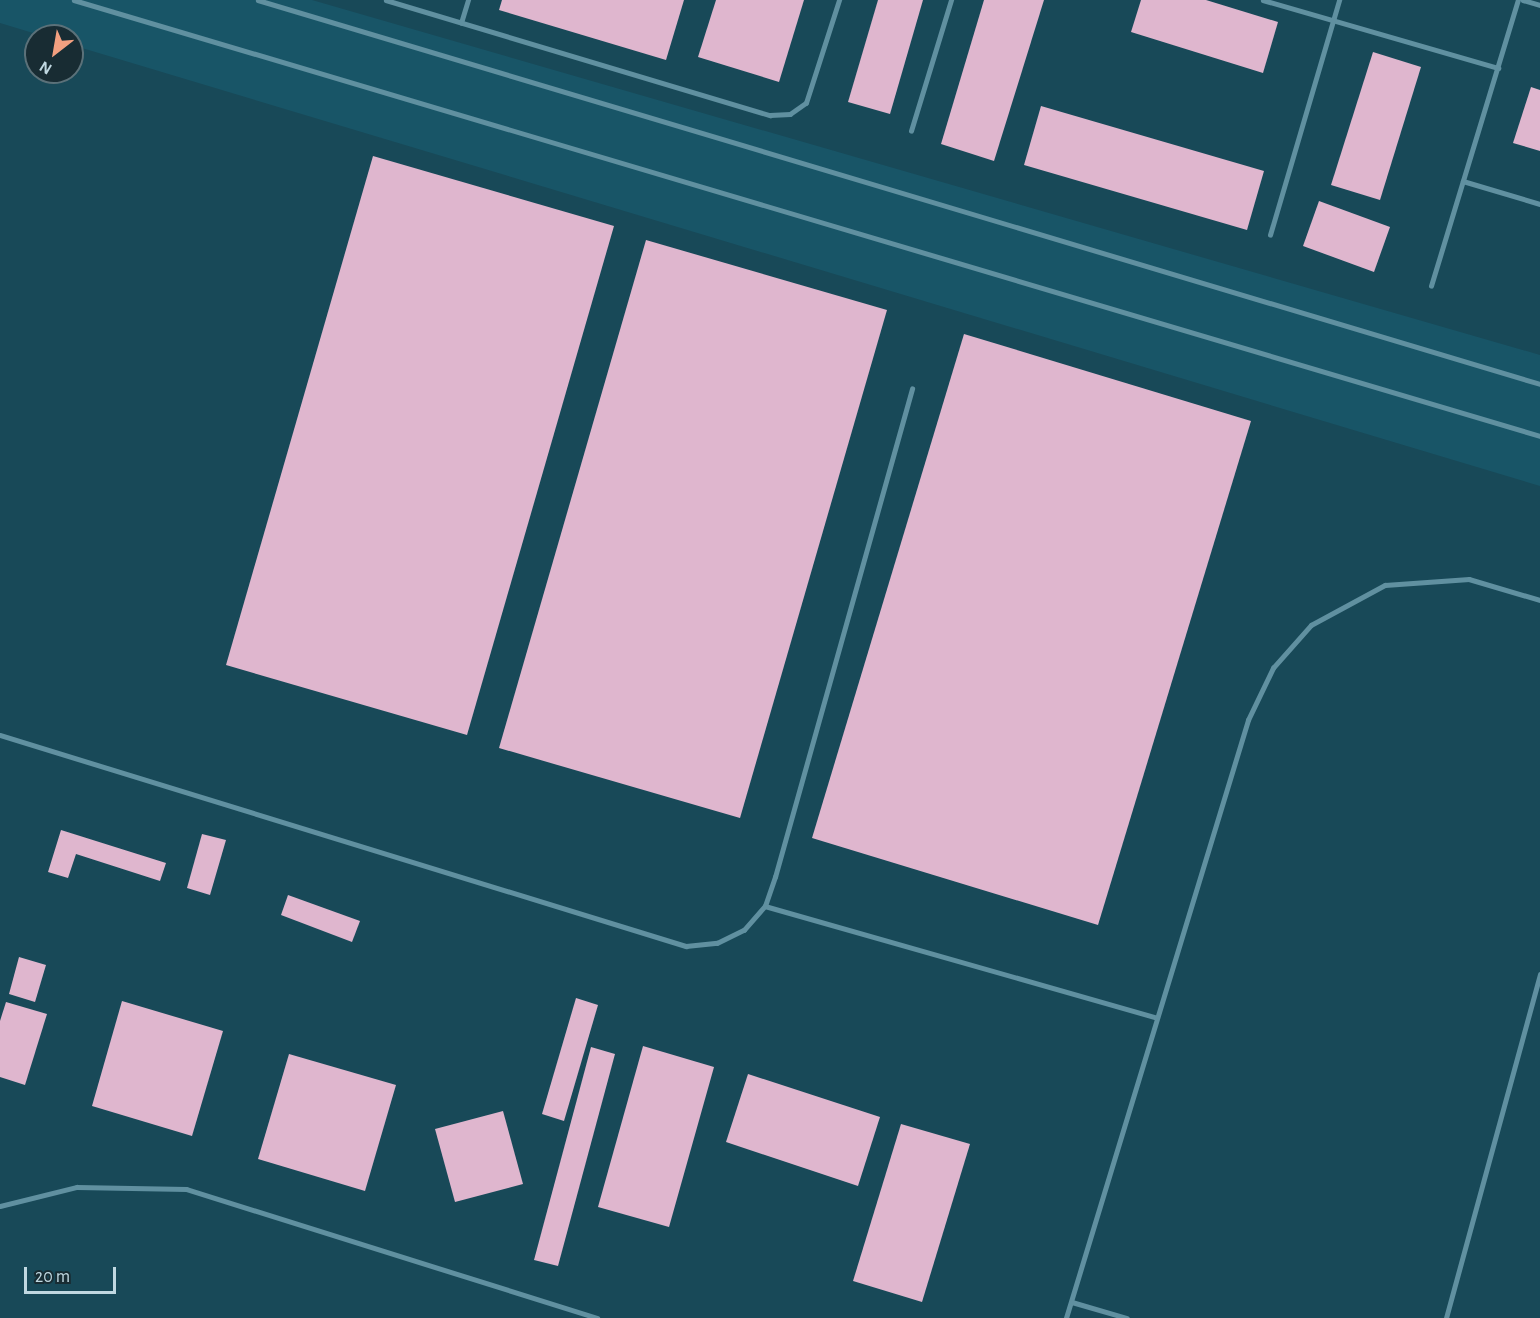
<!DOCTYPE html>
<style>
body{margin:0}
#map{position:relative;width:1540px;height:1318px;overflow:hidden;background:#184958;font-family:"Alegreya Sans",sans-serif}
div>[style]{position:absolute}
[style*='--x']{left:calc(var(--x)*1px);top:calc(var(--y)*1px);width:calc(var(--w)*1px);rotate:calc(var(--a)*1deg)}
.built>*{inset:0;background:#185567}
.building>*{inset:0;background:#dfb6ce}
.lane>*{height:4.5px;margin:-2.25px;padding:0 2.25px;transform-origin:2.25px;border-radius:2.25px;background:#6090a0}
span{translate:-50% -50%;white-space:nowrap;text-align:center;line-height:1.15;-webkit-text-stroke:6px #182c33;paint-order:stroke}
.north{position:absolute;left:24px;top:24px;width:60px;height:60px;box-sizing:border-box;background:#182c33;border:2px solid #5b7179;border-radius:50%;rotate:211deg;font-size:16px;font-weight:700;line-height:24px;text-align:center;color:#c0d8e1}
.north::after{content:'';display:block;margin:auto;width:21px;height:27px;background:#f2a080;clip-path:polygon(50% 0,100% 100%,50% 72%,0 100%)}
.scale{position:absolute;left:24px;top:1267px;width:92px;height:27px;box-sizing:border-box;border:3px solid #c0d8e1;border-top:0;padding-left:8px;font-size:18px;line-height:21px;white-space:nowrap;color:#c0d8e1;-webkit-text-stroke:4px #182c33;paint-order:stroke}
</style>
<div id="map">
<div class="built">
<i style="clip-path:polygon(0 0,312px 0,1540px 355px,1540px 486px,72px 45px,72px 36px,43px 36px,0 23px)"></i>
</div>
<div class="building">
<i style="clip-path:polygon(502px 0,684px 0,666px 60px,499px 10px)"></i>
<i style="clip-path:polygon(716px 0,804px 0,779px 82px,698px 57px)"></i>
<i style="clip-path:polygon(878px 0,923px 0,890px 114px,848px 102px)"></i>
<i style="clip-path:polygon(984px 0,1044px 0,994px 161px,941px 144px)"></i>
<i style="clip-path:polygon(1141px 0,1206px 0,1278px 22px,1263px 73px,1131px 32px)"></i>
<i style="clip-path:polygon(1373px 52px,1421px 67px,1380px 200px,1331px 185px)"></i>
<i style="clip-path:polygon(1531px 87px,1540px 90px,1540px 151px,1513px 143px)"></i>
<i style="clip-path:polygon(1041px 106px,1264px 171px,1247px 230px,1024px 165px)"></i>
<i style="clip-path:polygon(373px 156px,614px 226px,467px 735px,226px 665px)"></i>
<i style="clip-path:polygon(1319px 201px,1390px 227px,1374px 272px,1303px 246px)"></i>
<i style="clip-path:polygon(646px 240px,887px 310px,740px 818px,499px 748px)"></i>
<i style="clip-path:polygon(964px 334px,1251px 421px,1098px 925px,812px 838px)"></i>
<i style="clip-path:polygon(61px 830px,166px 863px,160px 881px,76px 854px,68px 878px,48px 872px)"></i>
<i style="clip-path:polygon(202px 834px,226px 840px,210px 895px,187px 888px)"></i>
<i style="clip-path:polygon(288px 895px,360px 921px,352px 942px,281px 915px)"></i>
<i style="clip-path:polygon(19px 957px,46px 965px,35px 1002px,9px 994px)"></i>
<i style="clip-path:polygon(576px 998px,598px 1005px,564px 1121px,542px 1114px)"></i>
<i style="clip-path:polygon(122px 1001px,223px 1031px,192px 1136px,92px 1106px)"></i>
<i style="clip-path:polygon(6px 1002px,47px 1014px,25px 1085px,0 1077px,0 1021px)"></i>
<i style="clip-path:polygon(643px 1046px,714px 1067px,669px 1227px,598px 1207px)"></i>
<i style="clip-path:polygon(591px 1047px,615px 1054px,558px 1266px,534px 1260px)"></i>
<i style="clip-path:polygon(289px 1054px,396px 1085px,365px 1191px,258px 1159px)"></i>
<i style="clip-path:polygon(748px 1074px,880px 1117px,858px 1186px,726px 1142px)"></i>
<i style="clip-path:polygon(503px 1111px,523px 1184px,455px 1202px,435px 1129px)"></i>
<i style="clip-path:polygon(901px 1124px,970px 1144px,922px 1302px,853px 1281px)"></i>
</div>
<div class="lane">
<i style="--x:74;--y:0;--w:1529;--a:16.56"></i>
<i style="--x:258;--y:0;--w:1338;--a:16.67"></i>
<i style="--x:386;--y:0;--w:401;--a:16.7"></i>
<i style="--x:770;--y:115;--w:20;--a:-3"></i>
<i style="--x:790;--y:114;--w:19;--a:-35"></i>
<i style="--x:806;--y:103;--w:108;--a:-72.2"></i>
<i style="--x:1263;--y:0;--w:245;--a:16.1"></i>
<i style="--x:1523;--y:0;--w:18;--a:16"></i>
<i style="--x:461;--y:23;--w:24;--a:-73"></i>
<i style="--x:911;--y:131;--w:137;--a:-73"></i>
<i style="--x:1463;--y:181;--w:80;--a:16.6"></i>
<i style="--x:1270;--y:235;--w:245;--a:-73.6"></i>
<i style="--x:1431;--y:286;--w:299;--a:-73.1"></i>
<i style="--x:0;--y:735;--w:718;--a:17.1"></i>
<i style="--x:686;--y:946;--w:31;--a:-6"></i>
<i style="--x:717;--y:943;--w:30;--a:-26"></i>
<i style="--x:744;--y:930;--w:32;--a:-49"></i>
<i style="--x:765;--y:906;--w:31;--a:-71"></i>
<i style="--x:775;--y:877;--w:507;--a:-74.32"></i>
<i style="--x:765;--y:906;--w:405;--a:15.9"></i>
<i style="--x:0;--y:1206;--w:79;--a:-13.9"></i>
<i style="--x:77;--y:1187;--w:109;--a:1.1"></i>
<i style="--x:186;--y:1189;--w:431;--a:17.4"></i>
<i style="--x:1072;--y:1302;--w:57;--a:16.2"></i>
<i style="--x:1066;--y:1318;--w:625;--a:-73.07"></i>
<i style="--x:1248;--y:720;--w:58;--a:-64.3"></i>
<i style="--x:1273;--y:668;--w:57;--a:-48.5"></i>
<i style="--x:1311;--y:625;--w:84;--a:-28.4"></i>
<i style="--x:1385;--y:585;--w:84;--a:-4.1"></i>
<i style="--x:1469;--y:579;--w:74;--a:16.5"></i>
<i style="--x:1446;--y:1318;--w:356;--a:-74.7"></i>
</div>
<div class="north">N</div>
<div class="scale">20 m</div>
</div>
